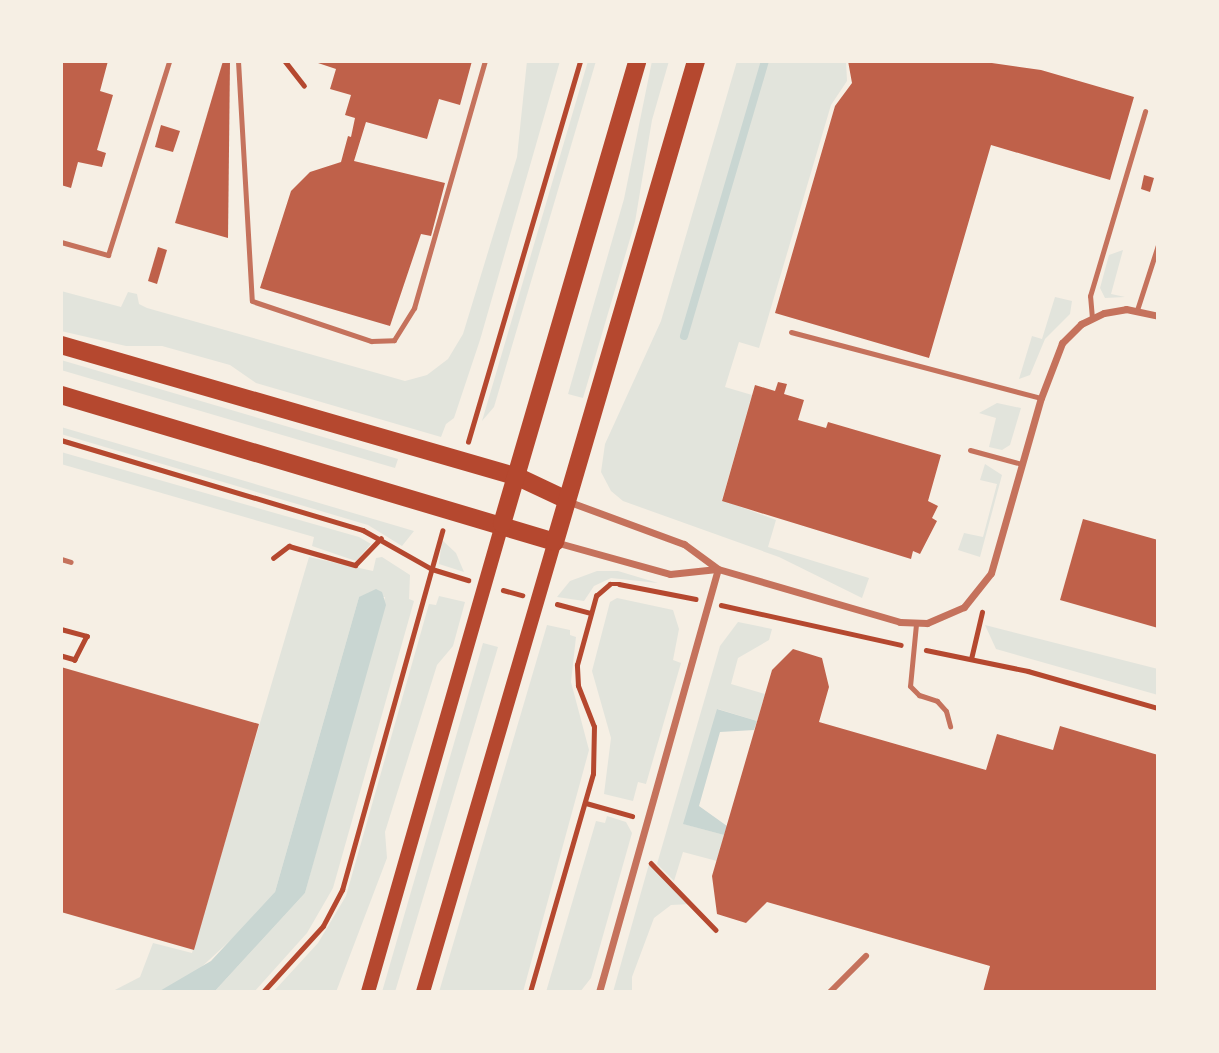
<!DOCTYPE html>
<style>
body{margin:0}
#map{position:relative;width:1219px;height:1053px;overflow:hidden;background:#f6efe4;font-family:Ubuntu,sans-serif}
div>[style]{position:absolute}
[style*='--x']{left:calc(var(--x)*1px);top:calc(var(--y)*1px);width:calc(var(--w)*1px);rotate:calc(var(--a)*1deg)}
.green>*{inset:0;background:#e2e4dc}
.water>*{inset:0;background:#c9d6d2}
.stream>*{height:8px;margin:-4px;padding:0 4px;transform-origin:4px;border-radius:4px;background:#c9d6d2}
.building>*{inset:0;background:#bf614a}
.path>*{height:4.5px;margin:-2.25px;padding:0 2.25px;transform-origin:2.25px;border-radius:2.25px;background:#b5482f}
.service>*{height:5px;margin:-2.5px;padding:0 2.5px;transform-origin:2.5px;border-radius:2.5px;background:#c5725c}
.pedestrian>*{height:6px;margin:-3px;padding:0 3px;transform-origin:3px;border-radius:3px;background:#c5725c}
.minor>*{height:7px;margin:-3.5px;padding:0 3.5px;transform-origin:3.5px;border-radius:3.5px;background:#c5725c}
.secondary>*{height:14px;margin:-7px;padding:0 7px;transform-origin:7px;border-radius:7px;background:#b5482f}
.primary>*{height:18px;margin:-9px;padding:0 9px;transform-origin:9px;border-radius:9px;background:#b5482f}
span{translate:-50% -50%;white-space:nowrap;text-align:center;line-height:1.15;-webkit-text-stroke:7px #f6efe4;paint-order:stroke}
.frame{position:absolute;inset:0;border:63px solid #f6efe4;pointer-events:none}
</style>
<div id="map">
<div class="green">
<i style="clip-path:polygon(527px 61px,560px 61px,480px 340px,454px 418px,446px 424px,441px 437px,256px 383px,230px 365px,162px 346px,126px 346px,61px 331px,61px 291px,121px 307px,128px 292px,137px 294px,139px 304px,147px 308px,405px 381px,427px 375px,448px 359px,463px 334px,517px 157px)"></i>
<i style="clip-path:polygon(588px 61px,596px 61px,494px 407px,482px 421px)"></i>
<i style="clip-path:polygon(652px 61px,669px 61px,652px 120px,635px 222px,583px 398px,568px 394px,624px 199px)"></i>
<i style="clip-path:polygon(737px 61px,846px 61px,847px 81px,831px 105px,759px 348px,739px 342px,725px 387px,752px 395px,722px 500px,776px 520px,768px 547px,869px 578px,862px 598px,779px 557px,623px 501px,611px 491px,601px 472px,605px 444px,661px 321px)"></i>
<i style="clip-path:polygon(1123px 250px,1111px 294px,1125px 297px,1105px 298px,1100px 288px,1109px 255px)"></i>
<i style="clip-path:polygon(1055px 297px,1072px 301px,1070px 314px,1045px 339px,1030px 375px,1019px 379px,1032px 336px,1042px 339px)"></i>
<i style="clip-path:polygon(61px 360px,398px 459px,395px 468px,61px 370px)"></i>
<i style="clip-path:polygon(997px 403px,1021px 408px,1010px 445px,1002px 450px,989px 447px,996px 418px,979px 413px)"></i>
<i style="clip-path:polygon(61px 427px,143px 451px,414px 531px,402px 546px,368px 525px,61px 434px)"></i>
<i style="clip-path:polygon(61px 452px,359px 537px,371px 544px,356px 561px,312px 546px,314px 537px,61px 464px)"></i>
<i style="clip-path:polygon(985px 464px,1002px 475px,980px 557px,958px 550px,964px 533px,983px 537px,997px 484px,980px 480px)"></i>
<i style="clip-path:polygon(442px 540px,456px 553px,464px 572px,439px 564px)"></i>
<i style="clip-path:polygon(309px 557px,373px 571px,376px 558px,382px 557px,410px 575px,409px 599px,414px 601px,333px 888px,307px 933px,254px 992px,214px 992px,305px 893px,385px 597px,359px 597px,275px 892px,264px 909px,195px 973px,158px 992px,111px 992px,140px 977px,153px 943px,192px 953px)"></i>
<i style="clip-path:polygon(597px 571px,618px 571px,658px 583px,611px 578px,594px 586px,584px 601px,557px 597px,570px 581px)"></i>
<i style="clip-path:polygon(439px 596px,465px 602px,453px 646px,437px 665px,385px 832px,387px 858px,336px 992px,273px 992px,318px 943px,346px 896px,429px 604px,436px 605px)"></i>
<i style="clip-path:polygon(617px 598px,673px 610px,679px 629px,673px 660px,681px 663px,646px 784px,638px 782px,633px 801px,604px 794px,611px 738px,592px 671px,610px 602px)"></i>
<i style="clip-path:polygon(738px 622px,772px 629px,769px 640px,738px 658px,731px 684px,765px 694px,757px 721px,718px 709px,684px 824px,724px 835px,717px 861px,683px 852px,674px 881px,657px 864px,720px 646px)"></i>
<i style="clip-path:polygon(547px 625px,570px 630px,570px 635px,576px 637px,571px 682px,589px 750px,523px 992px,439px 992px)"></i>
<i style="clip-path:polygon(985px 625px,1158px 669px,1158px 695px,996px 649px)"></i>
<i style="clip-path:polygon(483px 643px,498px 647px,395px 992px,382px 992px)"></i>
<i style="clip-path:polygon(607px 816px,626px 822px,632px 833px,591px 978px,580px 992px,546px 992px,596px 821px,605px 823px)"></i>
<i style="clip-path:polygon(649px 864px,691px 904px,671px 905px,654px 918px,632px 977px,632px 992px,613px 992px)"></i>
</div>
<div class="water">
<i style="clip-path:polygon(376px 589px,382px 592px,386px 605px,305px 893px,214px 992px,158px 992px,211px 961px,275px 892px,359px 597px)"></i>
<i style="clip-path:polygon(717px 709px,757px 721px,754px 730px,720px 732px,699px 806px,727px 826px,724px 835px,683px 824px)"></i>
</div>
<div class="stream">
<i style="--x:684;--y:336;--w:287;--a:-73.6"></i>
</div>
<div class="building">
<i style="clip-path:polygon(61px 61px,108px 61px,100px 91px,113px 95px,97px 150px,106px 153px,102px 167px,78px 162px,71px 188px,61px 185px)"></i>
<i style="clip-path:polygon(223px 61px,230px 61px,228px 238px,175px 223px)"></i>
<i style="clip-path:polygon(312px 61px,472px 61px,460px 105px,439px 99px,427px 139px,366px 122px,354px 161px,445px 183px,431px 236px,421px 234px,390px 326px,260px 288px,291px 191px,310px 172px,341px 162px,348px 136px,351px 137px,355px 118px,345px 115px,351px 95px,330px 89px,336px 69px)"></i>
<i style="clip-path:polygon(848px 61px,978px 61px,1041px 70px,1134px 97px,1110px 180px,991px 145px,929px 358px,775px 313px,835px 106px,852px 83px)"></i>
<i style="clip-path:polygon(161px 125px,180px 131px,173px 152px,155px 147px)"></i>
<i style="clip-path:polygon(1144px 175px,1154px 178px,1150px 192px,1141px 189px)"></i>
<i style="clip-path:polygon(158px 247px,167px 250px,157px 284px,148px 281px)"></i>
<i style="clip-path:polygon(778px 382px,787px 384px,784px 394px,804px 400px,798px 420px,826px 428px,828px 422px,941px 455px,928px 501px,938px 506px,932px 518px,937px 521px,920px 554px,913px 551px,911px 559px,722px 501px,755px 385px,775px 391px)"></i>
<i style="clip-path:polygon(1083px 519px,1158px 540px,1158px 628px,1060px 600px)"></i>
<i style="clip-path:polygon(793px 649px,822px 658px,829px 687px,819px 722px,986px 770px,997px 734px,1053px 750px,1060px 726px,1158px 755px,1158px 992px,983px 992px,990px 966px,767px 902px,746px 923px,717px 914px,712px 876px,772px 670px)"></i>
<i style="clip-path:polygon(61px 667px,259px 724px,194px 950px,61px 912px)"></i>
</div>
<div class="path">
<i style="--x:285;--y:61;--w:31;--a:52"></i>
<i style="--x:61;--y:440;--w:315;--a:16.6"></i>
<i style="--x:363;--y:530;--w:79;--a:29.5"></i>
<i style="--x:432;--y:569;--w:38;--a:17"></i>
<i style="--x:468;--y:442;--w:397;--a:-73.6"></i>
<i style="--x:273;--y:558;--w:20;--a:-37"></i>
<i style="--x:289;--y:546;--w:69;--a:16.1"></i>
<i style="--x:355;--y:565;--w:37;--a:-46"></i>
<i style="--x:503;--y:590;--w:20;--a:15"></i>
<i style="--x:557;--y:604;--w:34;--a:15"></i>
<i style="--x:721;--y:605;--w:184;--a:12.5"></i>
<i style="--x:61;--y:629;--w:27;--a:15"></i>
<i style="--x:87;--y:636;--w:27;--a:117"></i>
<i style="--x:75;--y:660;--w:15;--a:-164"></i>
<i style="--x:926;--y:650;--w:104;--a:11.6"></i>
<i style="--x:1028;--y:671;--w:135;--a:15.9"></i>
<i style="--x:971;--y:659;--w:48;--a:-76.8"></i>
<i style="--x:586;--y:803;--w:48;--a:15.8"></i>
<i style="--x:651;--y:863;--w:93;--a:45.9"></i>
<i style="--x:263;--y:992;--w:89;--a:-47.7"></i>
<i style="--x:323;--y:926;--w:41;--a:-62.2"></i>
<i style="--x:342;--y:890;--w:373;--a:-74.4"></i>
<i style="--x:530;--y:992;--w:227;--a:-73.9"></i>
<i style="--x:593;--y:774;--w:47;--a:-88.8"></i>
<i style="--x:594;--y:727;--w:44;--a:-111.3"></i>
<i style="--x:578;--y:686;--w:21;--a:-93"></i>
<i style="--x:577;--y:665;--w:72;--a:-74.6"></i>
<i style="--x:596;--y:596;--w:18;--a:-41"></i>
<i style="--x:610;--y:584;--w:9;--a:0"></i>
<i style="--x:619;--y:584;--w:78;--a:11"></i>
</div>
<div class="service">
<i style="--x:238;--y:61;--w:240;--a:86.7"></i>
<i style="--x:252;--y:301;--w:126;--a:18.6"></i>
<i style="--x:371;--y:341;--w:23;--a:-2"></i>
<i style="--x:394;--y:340;--w:38;--a:-58"></i>
<i style="--x:414;--y:308;--w:257;--a:-74"></i>
<i style="--x:61;--y:242;--w:49;--a:15.5"></i>
<i style="--x:108;--y:255;--w:203;--a:-72.5"></i>
<i style="--x:1137;--y:310;--w:68;--a:-72.1"></i>
<i style="--x:1092;--y:318;--w:22;--a:-95"></i>
<i style="--x:1090;--y:296;--w:193;--a:-73.4"></i>
<i style="--x:791;--y:332;--w:259;--a:14.8"></i>
<i style="--x:970;--y:450;--w:54;--a:15.1"></i>
<i style="--x:61;--y:559;--w:10;--a:17"></i>
<i style="--x:916;--y:624;--w:62;--a:95.5"></i>
<i style="--x:910;--y:686;--w:13;--a:45"></i>
<i style="--x:919;--y:695;--w:19;--a:18"></i>
<i style="--x:937;--y:701;--w:13;--a:48"></i>
<i style="--x:946;--y:711;--w:16;--a:75"></i>
</div>
<div class="pedestrian">
<i style="--x:830;--y:992;--w:51;--a:-45"></i>
</div>
<div class="minor">
<i style="--x:567;--y:501;--w:125;--a:20.2"></i>
<i style="--x:684;--y:544;--w:42;--a:36.3"></i>
<i style="--x:718;--y:569;--w:190;--a:16.2"></i>
<i style="--x:900;--y:622;--w:27;--a:2"></i>
<i style="--x:927;--y:623;--w:40;--a:-23.4"></i>
<i style="--x:964;--y:607;--w:43;--a:-51.5"></i>
<i style="--x:991;--y:573;--w:182;--a:-74.1"></i>
<i style="--x:1041;--y:398;--w:59;--a:-69.1"></i>
<i style="--x:1062;--y:343;--w:27;--a:-45"></i>
<i style="--x:1081;--y:324;--w:25;--a:-26"></i>
<i style="--x:1104;--y:313;--w:22;--a:-10"></i>
<i style="--x:1126;--y:309;--w:33;--a:12"></i>
<i style="--x:555;--y:542;--w:119;--a:15.5"></i>
<i style="--x:670;--y:574;--w:47;--a:-6.1"></i>
<i style="--x:599;--y:992;--w:439;--a:-74.3"></i>
</div>
<div class="secondary">
<i style="--x:368;--y:992;--w:487;--a:-74"></i>
<i style="--x:423;--y:992;--w:469;--a:-73.7"></i>
</div>
<div class="primary">
<i style="--x:61;--y:345;--w:473;--a:16.1"></i>
<i style="--x:516;--y:476;--w:56;--a:25.2"></i>
<i style="--x:61;--y:395;--w:515;--a:16.57"></i>
<i style="--x:555;--y:542;--w:501;--a:-73.66"></i>
<i style="--x:502;--y:524;--w:482;--a:-73.7"></i>
</div>
<div class="frame"></div>
</div>
